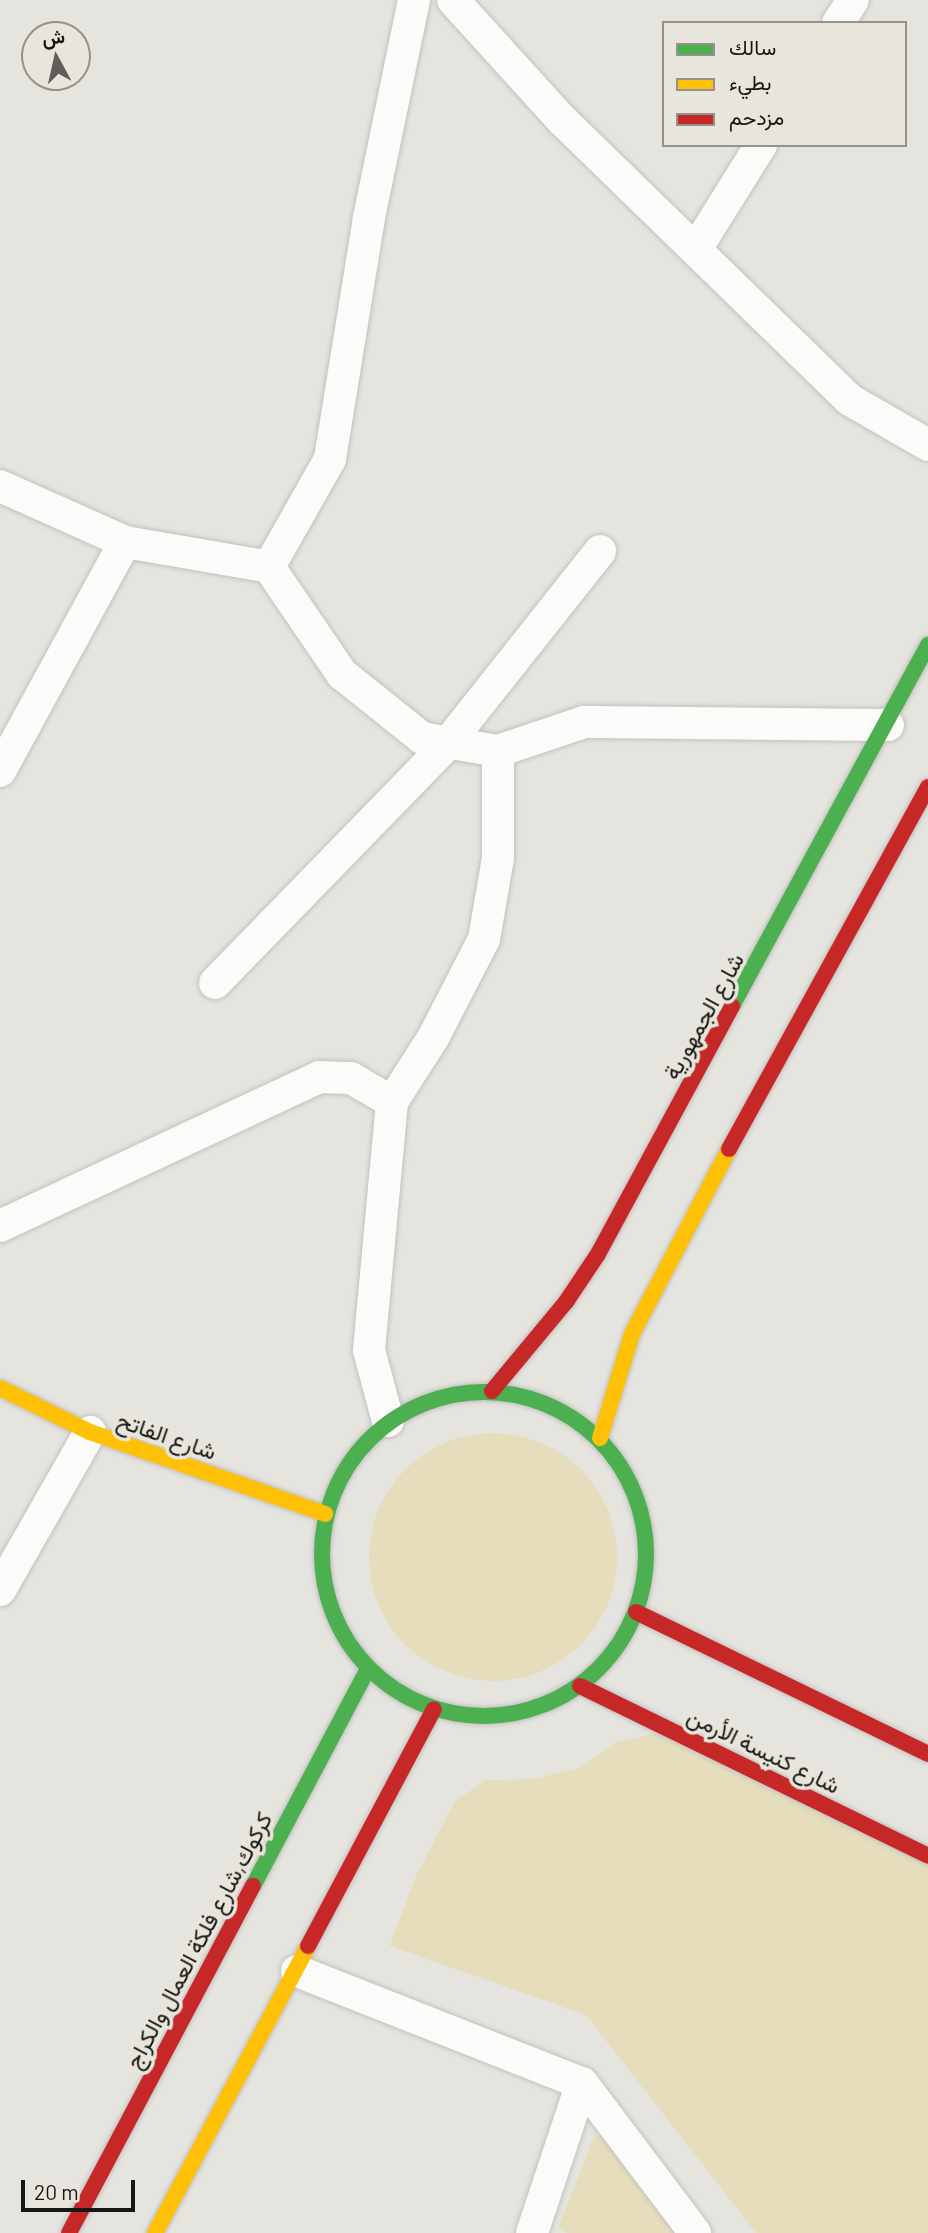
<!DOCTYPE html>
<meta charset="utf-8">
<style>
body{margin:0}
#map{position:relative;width:928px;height:2233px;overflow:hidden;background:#e5e4df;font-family:Barlow,Vazirmatn,sans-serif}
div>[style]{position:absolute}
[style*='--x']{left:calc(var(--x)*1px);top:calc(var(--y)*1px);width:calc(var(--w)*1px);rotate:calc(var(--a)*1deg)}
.green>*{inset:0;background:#e5ddbc}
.round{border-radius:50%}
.roads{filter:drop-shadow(0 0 2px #c2c1be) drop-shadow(0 0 2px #c2c1be)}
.street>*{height:32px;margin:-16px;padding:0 16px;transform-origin:16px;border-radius:16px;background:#fbfbfa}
.fast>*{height:16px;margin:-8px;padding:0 8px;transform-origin:8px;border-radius:8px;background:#4caf50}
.fast>.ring{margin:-8px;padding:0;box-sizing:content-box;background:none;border:16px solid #4caf50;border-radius:50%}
.slow>*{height:16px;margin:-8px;padding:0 8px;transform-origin:8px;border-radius:8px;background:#ffc107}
.jam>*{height:16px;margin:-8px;padding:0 8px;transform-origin:8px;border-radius:8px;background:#c62828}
span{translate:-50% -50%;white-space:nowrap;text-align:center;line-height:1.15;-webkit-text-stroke:7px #e8e6dc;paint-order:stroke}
.street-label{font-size:23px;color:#171612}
.legend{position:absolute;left:662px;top:21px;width:245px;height:126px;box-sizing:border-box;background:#e8e6dc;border:2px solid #94938b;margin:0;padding:9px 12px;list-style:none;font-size:21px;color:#171612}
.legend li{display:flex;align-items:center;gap:14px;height:35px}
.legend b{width:35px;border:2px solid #94938b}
.north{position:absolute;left:21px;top:21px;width:70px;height:70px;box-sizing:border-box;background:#e8e6dc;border:2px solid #94938b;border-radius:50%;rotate:352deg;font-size:19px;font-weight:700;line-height:28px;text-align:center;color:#171612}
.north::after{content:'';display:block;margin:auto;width:24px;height:32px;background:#5f5e5a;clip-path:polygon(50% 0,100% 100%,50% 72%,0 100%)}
.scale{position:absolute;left:21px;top:2180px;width:114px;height:32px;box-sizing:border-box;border:4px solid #171612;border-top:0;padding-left:9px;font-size:21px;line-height:24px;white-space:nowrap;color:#171612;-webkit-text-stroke:5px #e8e6dc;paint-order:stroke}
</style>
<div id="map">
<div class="green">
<i class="round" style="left:369px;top:1433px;width:248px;height:248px"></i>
<i style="clip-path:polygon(655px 1733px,928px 1863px,928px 2233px,756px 2233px,586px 2015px,390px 1946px,415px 1878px,455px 1801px,486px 1780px,533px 1779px,581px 1767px,617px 1742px)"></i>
<i style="clip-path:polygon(595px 2134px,629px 2148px,697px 2233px,567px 2233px,558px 2228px)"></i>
</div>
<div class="roads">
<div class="street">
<i style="--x:414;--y:0;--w:223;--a:101.7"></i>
<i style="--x:369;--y:218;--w:244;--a:99.2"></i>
<i style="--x:330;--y:459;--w:124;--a:119.5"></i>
<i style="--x:269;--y:567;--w:130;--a:55.7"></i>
<i style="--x:342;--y:674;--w:102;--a:38.7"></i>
<i style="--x:422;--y:738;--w:77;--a:9.7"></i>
<i style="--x:498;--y:751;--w:91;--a:-18.6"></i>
<i style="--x:584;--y:722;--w:304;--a:0.6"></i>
<i style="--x:453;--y:0;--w:161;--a:47.8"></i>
<i style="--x:561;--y:119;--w:403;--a:44.2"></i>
<i style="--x:850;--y:400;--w:90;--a:30"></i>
<i style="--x:838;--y:23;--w:27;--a:-57"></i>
<i style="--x:696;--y:249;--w:123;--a:-58"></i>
<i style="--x:0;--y:486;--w:137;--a:24.1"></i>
<i style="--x:125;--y:542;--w:146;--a:9.8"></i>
<i style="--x:0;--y:771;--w:261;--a:-61.4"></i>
<i style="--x:215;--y:983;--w:334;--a:-45.8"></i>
<i style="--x:448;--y:743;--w:245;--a:-51.6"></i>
<i style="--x:0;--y:1226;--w:352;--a:-25"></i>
<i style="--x:319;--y:1077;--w:32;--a:2"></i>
<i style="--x:351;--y:1078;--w:48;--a:30.3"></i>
<i style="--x:388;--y:1421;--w:73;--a:-105"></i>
<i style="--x:369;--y:1350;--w:249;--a:-84.7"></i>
<i style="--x:392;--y:1102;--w:76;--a:-57.4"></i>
<i style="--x:433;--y:1038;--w:111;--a:-62.7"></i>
<i style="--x:484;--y:939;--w:82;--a:-80.2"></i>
<i style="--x:498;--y:858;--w:107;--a:-90"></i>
<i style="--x:0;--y:1590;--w:182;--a:-60.3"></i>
<i style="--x:297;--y:1971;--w:306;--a:21.5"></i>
<i style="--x:582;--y:2083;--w:188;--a:53"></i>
<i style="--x:532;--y:2233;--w:158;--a:-71.6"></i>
</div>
<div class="fast">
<i style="--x:732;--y:1006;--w:411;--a:-61.5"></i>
<i class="ring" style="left:322px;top:1392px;width:308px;height:308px"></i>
<i style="--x:253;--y:1886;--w:246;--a:-62.1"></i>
</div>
<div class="slow">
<i style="--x:0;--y:1388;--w:100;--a:26.1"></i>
<i style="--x:90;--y:1432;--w:249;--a:19.2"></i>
<i style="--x:600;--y:1438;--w:109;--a:-72.9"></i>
<i style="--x:632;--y:1334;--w:209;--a:-62.3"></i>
<i style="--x:155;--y:2233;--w:325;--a:-61.9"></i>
</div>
<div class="jam">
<i style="--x:729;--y:1149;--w:413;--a:-61.2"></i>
<i style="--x:492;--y:1391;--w:116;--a:-50.3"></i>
<i style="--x:566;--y:1302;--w:58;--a:-56.3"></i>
<i style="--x:598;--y:1254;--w:282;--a:-61.6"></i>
<i style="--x:636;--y:1612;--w:325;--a:25.9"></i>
<i style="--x:580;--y:1686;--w:387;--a:26"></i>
<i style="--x:308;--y:1946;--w:268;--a:-62"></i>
<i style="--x:69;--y:2233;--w:393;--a:-62.1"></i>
</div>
</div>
<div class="street-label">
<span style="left:703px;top:1016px;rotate:-61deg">شارع الجمهورية</span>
<span style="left:167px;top:1435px;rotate:19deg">شارع الفاتح</span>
<span style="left:764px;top:1750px;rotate:26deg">شارع كنيسة الأرمن</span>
<span style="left:198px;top:1940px;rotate:-62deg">كركوك,شارع فلكة العمال والكراج</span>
</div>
<ul class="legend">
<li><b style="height:9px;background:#4caf50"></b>سالك</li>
<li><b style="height:9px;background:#ffc107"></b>بطيء</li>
<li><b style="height:9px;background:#c62828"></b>مزدحم</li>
</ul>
<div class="north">ش</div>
<div class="scale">20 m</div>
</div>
